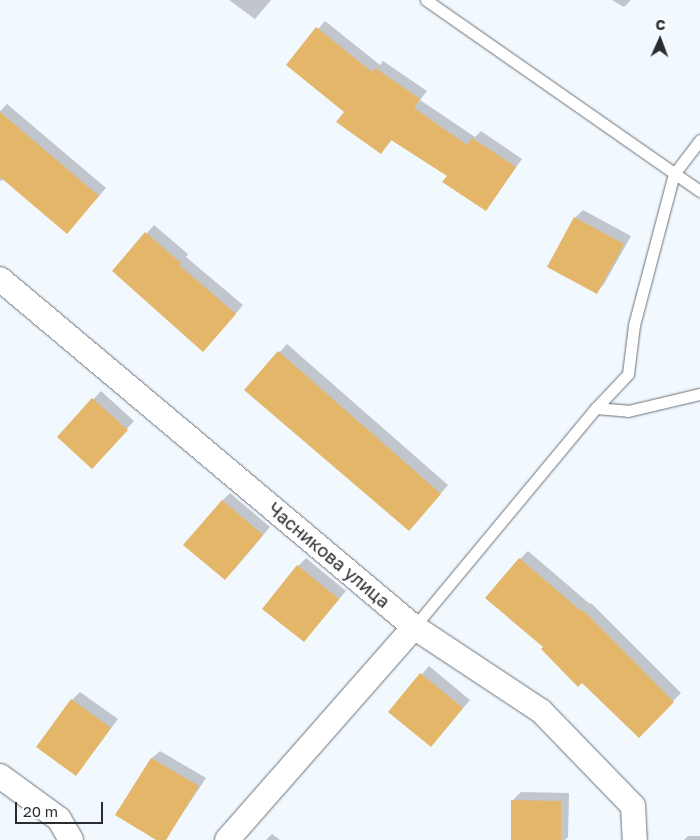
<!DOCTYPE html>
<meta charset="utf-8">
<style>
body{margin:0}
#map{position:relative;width:700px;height:840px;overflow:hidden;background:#f1f8fe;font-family:"Golos Text",sans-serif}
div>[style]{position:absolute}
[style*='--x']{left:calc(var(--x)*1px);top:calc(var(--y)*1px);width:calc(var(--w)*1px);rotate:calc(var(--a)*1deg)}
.shadow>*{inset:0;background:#0003}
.building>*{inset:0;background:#e4b669}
.roads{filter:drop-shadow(0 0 1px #6c7277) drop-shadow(0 0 1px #6c7277)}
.service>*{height:11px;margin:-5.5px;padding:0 5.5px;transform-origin:5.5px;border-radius:5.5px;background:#fff}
.minor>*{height:24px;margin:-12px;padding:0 12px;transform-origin:12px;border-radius:12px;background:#fff}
span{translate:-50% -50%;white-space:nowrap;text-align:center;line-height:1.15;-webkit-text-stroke:4px #fff;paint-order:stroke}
.street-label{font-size:18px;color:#2a2c2f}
.north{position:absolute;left:635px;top:15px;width:50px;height:50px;-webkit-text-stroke:4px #fff;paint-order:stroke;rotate:2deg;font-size:14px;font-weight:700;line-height:20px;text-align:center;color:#2a2c2f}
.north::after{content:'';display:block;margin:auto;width:18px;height:22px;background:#2a2c2f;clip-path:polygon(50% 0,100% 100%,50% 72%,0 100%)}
.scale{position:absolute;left:15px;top:802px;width:88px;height:22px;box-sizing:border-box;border:2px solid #2a2c2f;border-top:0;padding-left:6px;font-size:15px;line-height:18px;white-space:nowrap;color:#2a2c2f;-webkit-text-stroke:4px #fff;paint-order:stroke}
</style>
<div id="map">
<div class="shadow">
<i style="clip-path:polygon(229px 0,271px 0,255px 19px)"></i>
<i style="clip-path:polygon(612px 0,631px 0,624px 7px)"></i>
<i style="clip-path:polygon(325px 21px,380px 65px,383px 61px,427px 91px,420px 100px,475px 137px,481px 131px,522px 159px,486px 210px,448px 175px,393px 139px,381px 152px,345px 112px,287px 65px)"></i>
<i style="clip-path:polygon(7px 104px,106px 188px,74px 224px,4px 179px,0 181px,0 111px)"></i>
<i style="clip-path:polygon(583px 210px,631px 236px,604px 284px,597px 292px,575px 218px)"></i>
<i style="clip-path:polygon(154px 225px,188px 254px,186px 257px,243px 305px,211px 342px,114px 271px)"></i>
<i style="clip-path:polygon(287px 344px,448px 485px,416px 522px,246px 390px)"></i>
<i style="clip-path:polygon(101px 391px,134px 421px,100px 459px,59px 437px)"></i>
<i style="clip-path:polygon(230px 493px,270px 527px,233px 571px,222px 501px)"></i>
<i style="clip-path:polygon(528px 551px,590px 604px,591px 603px,681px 693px,639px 736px,545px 647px,520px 559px)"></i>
<i style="clip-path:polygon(306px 558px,346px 591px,304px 641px,298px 566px)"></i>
<i style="clip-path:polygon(429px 666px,470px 700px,439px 737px,390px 712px)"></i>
<i style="clip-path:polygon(80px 692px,118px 719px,76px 775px,72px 700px)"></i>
<i style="clip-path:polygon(160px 751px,206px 778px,165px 840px,159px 840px,117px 815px,152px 758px)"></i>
<i style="clip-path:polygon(521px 792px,569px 793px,568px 837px,565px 840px,512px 840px,513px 800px)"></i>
<i style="clip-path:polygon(272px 834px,280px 840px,266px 840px)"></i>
<i style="clip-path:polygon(688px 836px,700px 836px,700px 840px,684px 840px)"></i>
</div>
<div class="building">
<i style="clip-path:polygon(316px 27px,372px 72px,375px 68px,420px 99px,414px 108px,467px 145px,472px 138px,516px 167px,486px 211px,442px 182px,447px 176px,391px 140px,381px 154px,336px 122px,344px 112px,286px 65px)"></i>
<i style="clip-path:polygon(0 112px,99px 196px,67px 234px,0 177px)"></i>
<i style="clip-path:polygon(574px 217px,624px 244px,597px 294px,547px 267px)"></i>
<i style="clip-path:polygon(145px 232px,181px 263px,179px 265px,236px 314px,203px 352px,112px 271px)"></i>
<i style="clip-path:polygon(278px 351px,441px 494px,409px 531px,244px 390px)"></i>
<i style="clip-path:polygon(92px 398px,128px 430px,92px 469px,57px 437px)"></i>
<i style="clip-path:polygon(222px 500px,263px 535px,225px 580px,183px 545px)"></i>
<i style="clip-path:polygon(519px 558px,581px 611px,583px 610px,674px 702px,639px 738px,582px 683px,578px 687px,541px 649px,543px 647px,485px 598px)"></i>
<i style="clip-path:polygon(297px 565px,339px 599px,304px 642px,262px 609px)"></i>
<i style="clip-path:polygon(420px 673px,463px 708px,431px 747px,388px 712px)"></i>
<i style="clip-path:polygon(71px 699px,111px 728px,76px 776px,36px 747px)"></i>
<i style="clip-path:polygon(151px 758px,199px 786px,166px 840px,156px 840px,115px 815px)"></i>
<i style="clip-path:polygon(511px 800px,561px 801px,561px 840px,511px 840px)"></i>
</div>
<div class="roads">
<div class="service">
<i style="--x:426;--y:0;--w:334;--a:34.9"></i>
<i style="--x:596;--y:408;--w:32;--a:5"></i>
<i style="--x:628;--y:411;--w:74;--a:-13.3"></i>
<i style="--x:414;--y:627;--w:285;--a:-50.3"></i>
<i style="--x:596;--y:408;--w:47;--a:-46.7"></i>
<i style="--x:628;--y:374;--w:49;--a:-83"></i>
<i style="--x:634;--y:325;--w:156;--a:-75.2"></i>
<i style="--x:674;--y:174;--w:43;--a:-52.6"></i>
</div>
<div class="minor">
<i style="--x:0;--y:279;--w:541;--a:40.05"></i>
<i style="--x:414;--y:627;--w:152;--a:33.5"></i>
<i style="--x:541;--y:711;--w:132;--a:45.9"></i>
<i style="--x:633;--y:806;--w:34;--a:87"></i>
<i style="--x:0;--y:776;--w:73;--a:36.1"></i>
<i style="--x:59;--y:819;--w:24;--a:60"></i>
<i style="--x:227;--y:840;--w:283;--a:-48.7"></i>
</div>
</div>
<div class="street-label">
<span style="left:329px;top:555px;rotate:40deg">Часникова улица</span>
</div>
<div class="north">С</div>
<div class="scale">20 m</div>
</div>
